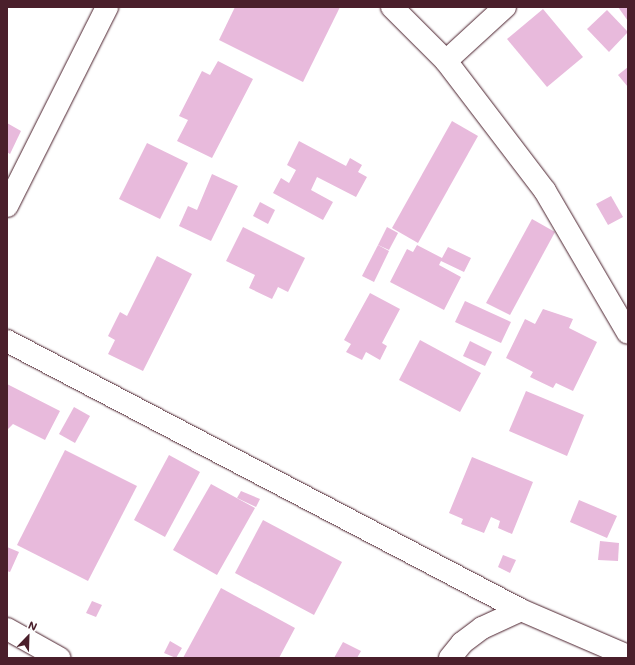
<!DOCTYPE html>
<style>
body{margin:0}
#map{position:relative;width:635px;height:665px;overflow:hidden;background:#fff;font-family:Mali,sans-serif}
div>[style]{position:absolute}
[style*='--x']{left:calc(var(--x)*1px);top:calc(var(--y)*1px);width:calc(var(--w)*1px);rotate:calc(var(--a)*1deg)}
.building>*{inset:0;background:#e8badc}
.roads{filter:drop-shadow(0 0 1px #4a1f2b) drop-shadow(0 0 1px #4a1f2b)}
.minor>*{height:22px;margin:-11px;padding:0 11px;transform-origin:11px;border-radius:11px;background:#fff}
.tertiary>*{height:22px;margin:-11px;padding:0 11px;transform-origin:11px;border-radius:11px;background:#fff}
span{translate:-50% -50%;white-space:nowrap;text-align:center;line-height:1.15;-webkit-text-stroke:3px #fff;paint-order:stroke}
.frame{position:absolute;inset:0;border:8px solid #4a1f2b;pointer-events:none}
.north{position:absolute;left:8px;top:617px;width:40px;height:40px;-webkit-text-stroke:3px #fff;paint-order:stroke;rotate:23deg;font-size:11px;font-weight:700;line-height:16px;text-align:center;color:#4a1f2b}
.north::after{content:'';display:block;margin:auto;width:14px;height:18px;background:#4a1f2b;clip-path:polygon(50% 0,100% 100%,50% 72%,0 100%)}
</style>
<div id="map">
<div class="building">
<i style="clip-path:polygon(235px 7px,340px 7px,303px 82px,219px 40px)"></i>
<i style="clip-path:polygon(618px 7px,628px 7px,628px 21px)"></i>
<i style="clip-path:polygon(543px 9px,583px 57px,547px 87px,507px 39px)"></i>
<i style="clip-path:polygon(607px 10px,628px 32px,609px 52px,587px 29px)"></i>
<i style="clip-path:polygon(218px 61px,253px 79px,212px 158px,177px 141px,188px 120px,179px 116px,202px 71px,210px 75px)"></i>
<i style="clip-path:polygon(628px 67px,628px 87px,618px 75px)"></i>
<i style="clip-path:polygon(452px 121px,478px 136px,418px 243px,392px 228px)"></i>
<i style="clip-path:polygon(7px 123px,21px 131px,10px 154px,7px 152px)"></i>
<i style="clip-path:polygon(299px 141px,346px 166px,350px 158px,362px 165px,358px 172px,367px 177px,356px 197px,317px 177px,311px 190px,333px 202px,323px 220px,273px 193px,281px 178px,289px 183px,296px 170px,287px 165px)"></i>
<i style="clip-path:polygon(147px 143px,188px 163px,160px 219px,119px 199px)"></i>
<i style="clip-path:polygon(212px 174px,238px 186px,211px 241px,179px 226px,188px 206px,197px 210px)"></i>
<i style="clip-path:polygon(611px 196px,623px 217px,608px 225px,596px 204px)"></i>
<i style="clip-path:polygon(260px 202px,275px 210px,268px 224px,253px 216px)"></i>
<i style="clip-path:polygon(532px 219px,555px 232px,510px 315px,486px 303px)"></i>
<i style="clip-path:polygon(243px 227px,305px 258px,288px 292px,278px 287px,272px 299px,249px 288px,255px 275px,226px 261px)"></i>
<i style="clip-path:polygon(387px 227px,398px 233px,389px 250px,378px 245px)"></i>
<i style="clip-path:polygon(378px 245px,389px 251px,374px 282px,362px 276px)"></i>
<i style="clip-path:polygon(417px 245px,442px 258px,448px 247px,471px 258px,464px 272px,441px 261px,439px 265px,461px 277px,444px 310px,390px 282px,407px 249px,413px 252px)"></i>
<i style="clip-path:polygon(157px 256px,192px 274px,143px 371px,108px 354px,115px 340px,108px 336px,120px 312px,127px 316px)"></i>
<i style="clip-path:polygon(370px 293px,400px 309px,382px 343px,387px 346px,380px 360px,366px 352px,362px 360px,346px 352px,351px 344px,344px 340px)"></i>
<i style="clip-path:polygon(465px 301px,511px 322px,501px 343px,455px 322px)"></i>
<i style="clip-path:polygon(543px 309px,573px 319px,569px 328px,597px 342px,573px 391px,556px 383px,553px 388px,530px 377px,533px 372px,506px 358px,525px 319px,535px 324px)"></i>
<i style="clip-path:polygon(420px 340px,481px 373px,460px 412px,399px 380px)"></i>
<i style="clip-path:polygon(470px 341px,492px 352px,485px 366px,463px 356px)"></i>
<i style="clip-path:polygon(7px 384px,60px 411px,45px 440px,13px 424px,7px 430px)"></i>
<i style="clip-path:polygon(526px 391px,584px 415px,567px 456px,509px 431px)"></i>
<i style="clip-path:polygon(74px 407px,90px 416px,75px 443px,59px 434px)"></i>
<i style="clip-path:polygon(65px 450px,137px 486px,88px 581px,17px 545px)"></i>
<i style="clip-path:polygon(169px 455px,200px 472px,165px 537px,134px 520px)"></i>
<i style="clip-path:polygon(472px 457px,533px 482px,512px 534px,498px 528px,500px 521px,491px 517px,484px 533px,461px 524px,463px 519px,449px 513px)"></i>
<i style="clip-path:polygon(211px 484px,255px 508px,217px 575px,173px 550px)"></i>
<i style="clip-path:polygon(241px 491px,260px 499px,256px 507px,237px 498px)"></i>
<i style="clip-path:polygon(579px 500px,617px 516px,607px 538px,570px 522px)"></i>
<i style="clip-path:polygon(263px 520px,342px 562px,314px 615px,235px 573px)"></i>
<i style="clip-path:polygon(600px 541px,619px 543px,618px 561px,598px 560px)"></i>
<i style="clip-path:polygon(7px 547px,19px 552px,10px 572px,7px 571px)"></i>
<i style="clip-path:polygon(503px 555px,516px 560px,510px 573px,498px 567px)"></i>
<i style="clip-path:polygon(221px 588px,295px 628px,279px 658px,183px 658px)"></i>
<i style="clip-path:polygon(92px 601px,102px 605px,96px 617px,86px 613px)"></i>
<i style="clip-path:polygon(170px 641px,182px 648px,176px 658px,164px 653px)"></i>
<i style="clip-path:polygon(343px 642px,361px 651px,357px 658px,334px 658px)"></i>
</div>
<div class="roads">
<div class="minor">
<i style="--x:392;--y:7;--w:76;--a:45"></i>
<i style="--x:446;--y:61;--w:163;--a:52.7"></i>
<i style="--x:545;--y:191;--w:164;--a:59.7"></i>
<i style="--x:446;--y:61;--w:80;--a:-42.5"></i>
<i style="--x:7;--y:206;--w:223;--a:-63.3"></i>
<i style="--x:7;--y:341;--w:580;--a:27.63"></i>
<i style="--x:450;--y:658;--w:19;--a:-51"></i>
<i style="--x:462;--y:643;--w:25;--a:-37"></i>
<i style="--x:482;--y:628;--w:43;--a:-24.8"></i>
<i style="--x:521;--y:610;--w:116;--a:23.3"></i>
</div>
<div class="tertiary">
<i style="--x:7;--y:629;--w:60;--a:29.1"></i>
</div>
</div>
<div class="frame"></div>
<div class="north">N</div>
</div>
